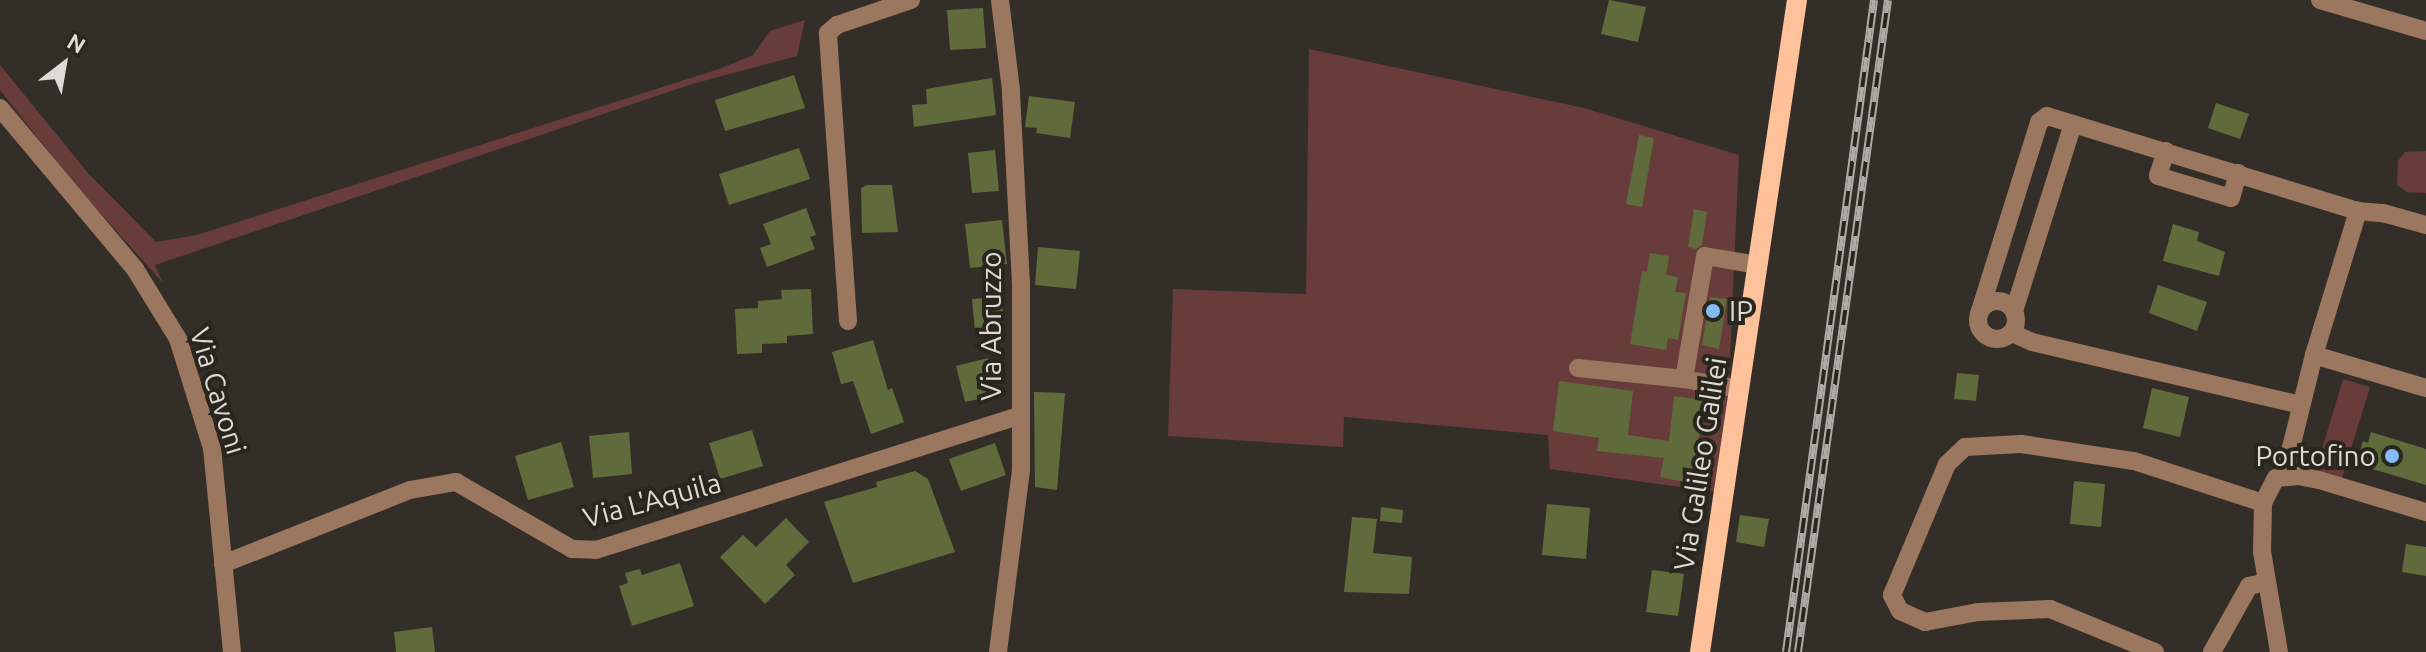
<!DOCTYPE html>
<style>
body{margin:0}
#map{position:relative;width:2426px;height:652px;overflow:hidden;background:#332f28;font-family:Ubuntu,sans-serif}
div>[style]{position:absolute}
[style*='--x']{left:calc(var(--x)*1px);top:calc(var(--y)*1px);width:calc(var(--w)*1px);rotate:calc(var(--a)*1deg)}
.green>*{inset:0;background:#683c3b}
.building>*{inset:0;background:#606b3c}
.minor>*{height:18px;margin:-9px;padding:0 9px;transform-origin:9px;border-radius:9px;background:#9c775f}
.minor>.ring{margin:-9px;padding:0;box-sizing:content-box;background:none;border:18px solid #9c775f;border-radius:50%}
.major>*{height:20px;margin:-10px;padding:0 10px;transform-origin:10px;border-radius:10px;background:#fec199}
.rail>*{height:8px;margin-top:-4px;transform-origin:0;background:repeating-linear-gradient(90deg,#29261e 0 15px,#aeaaa5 0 30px);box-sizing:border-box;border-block:2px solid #aeaaa5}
.dots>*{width:22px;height:22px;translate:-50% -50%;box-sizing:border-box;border:4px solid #29261e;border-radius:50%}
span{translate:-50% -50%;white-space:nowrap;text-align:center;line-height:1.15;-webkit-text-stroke:8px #29261e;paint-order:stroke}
.poi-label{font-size:28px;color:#dedbd6}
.left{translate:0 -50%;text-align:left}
.right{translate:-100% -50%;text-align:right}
.street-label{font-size:28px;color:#dedbd6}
.north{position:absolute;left:24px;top:24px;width:80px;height:80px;-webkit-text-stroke:6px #29261e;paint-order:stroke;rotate:31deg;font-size:22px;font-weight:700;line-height:32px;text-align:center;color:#dedbd6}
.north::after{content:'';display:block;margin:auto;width:28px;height:36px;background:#dedbd6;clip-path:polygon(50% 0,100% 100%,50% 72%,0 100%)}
</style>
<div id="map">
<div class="green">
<i style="clip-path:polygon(805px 20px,797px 56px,692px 84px,155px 265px,163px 283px,70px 179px,0 90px,0 65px,88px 173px,156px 242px,197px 235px,719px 69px,753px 55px,770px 31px)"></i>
<i style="clip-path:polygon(1309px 49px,1584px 108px,1739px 155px,1724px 493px,1550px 469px,1548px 435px,1344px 417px,1343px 447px,1168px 436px,1173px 289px,1306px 294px)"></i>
<i style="clip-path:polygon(2426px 151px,2426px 193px,2407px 192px,2397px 185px,2398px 161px,2405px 152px)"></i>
<i style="clip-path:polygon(2343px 379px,2370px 387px,2341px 481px,2315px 473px)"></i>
</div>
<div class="building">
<i style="clip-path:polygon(1609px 0,1646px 7px,1638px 42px,1601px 34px)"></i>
<i style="clip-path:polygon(983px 8px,986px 48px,950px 50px,947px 10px)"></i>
<i style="clip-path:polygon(794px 75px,805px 108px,725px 131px,715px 100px)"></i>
<i style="clip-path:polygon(992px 78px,996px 115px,914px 127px,912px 105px,927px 104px,926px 89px)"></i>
<i style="clip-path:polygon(1029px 96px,1075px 102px,1070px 138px,1036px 133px,1037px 128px,1025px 127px)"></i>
<i style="clip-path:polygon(2216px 103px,2249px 114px,2240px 139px,2208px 128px)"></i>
<i style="clip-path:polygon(1639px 135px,1654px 138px,1642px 207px,1626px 204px)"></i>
<i style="clip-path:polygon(799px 148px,810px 179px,729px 205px,719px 174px)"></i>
<i style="clip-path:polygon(995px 150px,999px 191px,972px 193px,968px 153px)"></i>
<i style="clip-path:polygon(867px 185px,892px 185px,898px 232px,862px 233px,861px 188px)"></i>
<i style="clip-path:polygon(806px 208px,816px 235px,810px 237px,815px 249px,767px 267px,760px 248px,771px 244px,763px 224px)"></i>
<i style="clip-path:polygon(1694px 209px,1707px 212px,1702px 245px,1696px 249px,1688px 247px)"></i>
<i style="clip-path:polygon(1002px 220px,1007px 264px,970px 268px,965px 224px)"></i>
<i style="clip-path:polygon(2173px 224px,2199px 232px,2197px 241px,2225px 252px,2219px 276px,2163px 261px)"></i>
<i style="clip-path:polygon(1038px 247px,1080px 251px,1076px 289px,1035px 285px)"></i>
<i style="clip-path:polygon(1650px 253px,1669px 256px,1666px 275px,1678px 277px,1675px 292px,1686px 293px,1678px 340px,1668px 338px,1666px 350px,1630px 344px,1642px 271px,1647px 272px)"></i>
<i style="clip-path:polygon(2158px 285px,2207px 302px,2197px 331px,2149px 313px)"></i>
<i style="clip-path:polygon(811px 289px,813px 334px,787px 336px,787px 343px,762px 344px,762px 353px,737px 354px,735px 309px,758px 308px,758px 301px,782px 299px,781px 290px)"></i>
<i style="clip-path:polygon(1002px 297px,1004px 330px,975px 332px,972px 299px)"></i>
<i style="clip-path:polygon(1710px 297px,1727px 299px,1719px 349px,1702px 345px)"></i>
<i style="clip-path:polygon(873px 340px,888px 390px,892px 388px,904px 422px,871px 434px,853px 381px,841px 384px,832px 352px)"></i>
<i style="clip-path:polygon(988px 358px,997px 395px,965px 402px,956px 366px)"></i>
<i style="clip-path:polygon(1957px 373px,1979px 375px,1976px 401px,1954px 399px)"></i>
<i style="clip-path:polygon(1559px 381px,1633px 391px,1628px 435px,1669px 441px,1674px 396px,1704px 400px,1693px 478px,1685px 476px,1684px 482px,1660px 477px,1664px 458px,1597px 451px,1599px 438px,1553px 431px)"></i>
<i style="clip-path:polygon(2152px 388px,2189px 397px,2180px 437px,2143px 428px)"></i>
<i style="clip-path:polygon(1034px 392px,1065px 393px,1057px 490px,1035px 487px)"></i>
<i style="clip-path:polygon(752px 430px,763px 466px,720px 479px,709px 443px)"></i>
<i style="clip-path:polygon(629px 432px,632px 474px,593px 478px,589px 436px)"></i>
<i style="clip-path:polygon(2371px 432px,2426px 449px,2426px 485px,2356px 464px,2363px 441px,2368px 443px)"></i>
<i style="clip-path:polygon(561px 442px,574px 487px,528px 500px,515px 456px)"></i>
<i style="clip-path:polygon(995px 443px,1006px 475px,961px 491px,949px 459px)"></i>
<i style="clip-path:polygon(915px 471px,928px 479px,955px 552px,853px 583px,824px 502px,877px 487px,876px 482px)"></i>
<i style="clip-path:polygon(2074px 481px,2105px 484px,2101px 527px,2070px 524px)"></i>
<i style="clip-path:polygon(1547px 504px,1590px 508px,1586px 559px,1542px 555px)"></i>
<i style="clip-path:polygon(1381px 507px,1403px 510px,1402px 523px,1380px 521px)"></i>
<i style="clip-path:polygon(1740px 515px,1769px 519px,1764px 547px,1736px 542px)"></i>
<i style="clip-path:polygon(1352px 517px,1377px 519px,1373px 553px,1412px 557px,1409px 594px,1344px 592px)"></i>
<i style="clip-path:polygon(786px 518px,809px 542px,786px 565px,795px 575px,765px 604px,720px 557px,743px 535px,756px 547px)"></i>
<i style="clip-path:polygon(2406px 544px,2426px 547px,2426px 576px,2402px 572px)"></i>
<i style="clip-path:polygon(680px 563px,694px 606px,632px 626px,619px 586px,628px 583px,625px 573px,640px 569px,642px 575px)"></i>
<i style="clip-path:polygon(1652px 570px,1684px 574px,1678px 616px,1646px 612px)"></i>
<i style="clip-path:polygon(432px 627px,435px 652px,396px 652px,394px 632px)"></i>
</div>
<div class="minor">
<i style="--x:2320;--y:0;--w:110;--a:16.3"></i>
<i style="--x:0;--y:108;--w:210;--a:50"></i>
<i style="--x:135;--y:269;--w:82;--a:58.4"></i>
<i style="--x:178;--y:339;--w:114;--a:72.7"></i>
<i style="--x:212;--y:448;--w:205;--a:84.4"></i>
<i style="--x:2166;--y:151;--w:26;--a:108"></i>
<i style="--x:2158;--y:176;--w:76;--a:16.8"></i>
<i style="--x:2231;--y:198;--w:26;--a:-74"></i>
<i class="ring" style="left:1978px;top:301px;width:20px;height:20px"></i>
<i style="--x:2014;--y:311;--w:196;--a:-72.5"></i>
<i style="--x:1979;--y:314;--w:201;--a:-72.6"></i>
<i style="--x:2039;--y:122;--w:10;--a:-37"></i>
<i style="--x:2047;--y:116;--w:325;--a:17"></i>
<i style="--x:2358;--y:211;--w:25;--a:5"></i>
<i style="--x:2383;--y:213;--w:45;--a:15.6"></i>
<i style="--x:848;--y:321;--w:289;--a:-94"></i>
<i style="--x:828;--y:33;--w:12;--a:-42"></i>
<i style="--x:837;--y:25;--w:78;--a:-18.7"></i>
<i style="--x:2012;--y:333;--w:22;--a:24"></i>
<i style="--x:2032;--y:342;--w:275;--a:13.2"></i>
<i style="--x:2314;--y:355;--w:117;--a:16.4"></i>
<i style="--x:1578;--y:368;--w:107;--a:5.9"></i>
<i style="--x:1739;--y:389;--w:56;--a:-169.7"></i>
<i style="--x:1684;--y:379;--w:125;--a:-80.3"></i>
<i style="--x:1705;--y:256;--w:54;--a:9.6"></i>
<i style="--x:2284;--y:476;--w:125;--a:-76.1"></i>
<i style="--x:2314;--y:355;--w:151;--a:-73"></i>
<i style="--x:223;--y:564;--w:201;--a:-21.6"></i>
<i style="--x:410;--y:490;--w:47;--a:-9.9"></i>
<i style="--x:456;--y:482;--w:134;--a:30"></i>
<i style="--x:572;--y:549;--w:24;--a:2"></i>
<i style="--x:596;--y:550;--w:444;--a:-17.6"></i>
<i style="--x:998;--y:652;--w:183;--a:-82.8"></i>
<i style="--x:1021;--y:470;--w:186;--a:-90"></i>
<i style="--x:1021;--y:284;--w:194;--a:-93"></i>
<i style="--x:1011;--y:90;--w:91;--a:-97"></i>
<i style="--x:2155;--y:652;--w:113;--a:-157.7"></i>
<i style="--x:2050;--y:609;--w:72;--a:177.6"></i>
<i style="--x:1978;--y:612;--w:54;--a:169.3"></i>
<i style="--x:1925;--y:622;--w:27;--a:-156"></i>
<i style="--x:1900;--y:611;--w:18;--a:-117"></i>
<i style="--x:1892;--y:595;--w:142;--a:-67.2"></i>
<i style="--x:1947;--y:464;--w:25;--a:-43"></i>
<i style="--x:1965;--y:447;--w:56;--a:-3.1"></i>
<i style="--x:2021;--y:444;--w:114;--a:8.6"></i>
<i style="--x:2134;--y:461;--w:136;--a:18"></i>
<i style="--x:2212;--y:652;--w:76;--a:-60.7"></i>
<i style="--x:2249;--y:586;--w:17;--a:-13"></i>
<i style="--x:2279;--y:652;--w:101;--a:-99.6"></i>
<i style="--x:2262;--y:552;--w:49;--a:-88.8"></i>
<i style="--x:2263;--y:503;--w:28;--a:-63"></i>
<i style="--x:2276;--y:478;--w:22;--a:-5"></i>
<i style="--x:2298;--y:476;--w:21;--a:11"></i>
<i style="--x:2319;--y:480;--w:112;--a:16.7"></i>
</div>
<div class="major">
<i style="--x:1700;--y:652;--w:659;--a:-81.54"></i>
</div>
<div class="rail">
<i style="--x:1786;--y:652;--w:658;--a:-82.31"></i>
<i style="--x:1798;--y:652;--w:658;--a:-82.14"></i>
</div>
<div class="dots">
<i style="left:1713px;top:311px;background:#82bcfa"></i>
<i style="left:2392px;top:456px;background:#82bcfa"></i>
</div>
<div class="poi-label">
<span class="left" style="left:1729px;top:311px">IP</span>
<span class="right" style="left:2376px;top:456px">Portofino</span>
</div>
<div class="street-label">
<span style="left:991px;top:326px;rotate:-90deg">Via Abruzzo</span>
<span style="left:218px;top:391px;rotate:73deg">Via Cavoni</span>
<span style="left:1700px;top:464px;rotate:-81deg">Via Galileo Galilei</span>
<span style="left:652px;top:500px;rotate:-15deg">Via L'Aquila</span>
</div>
<div class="north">N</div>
</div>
